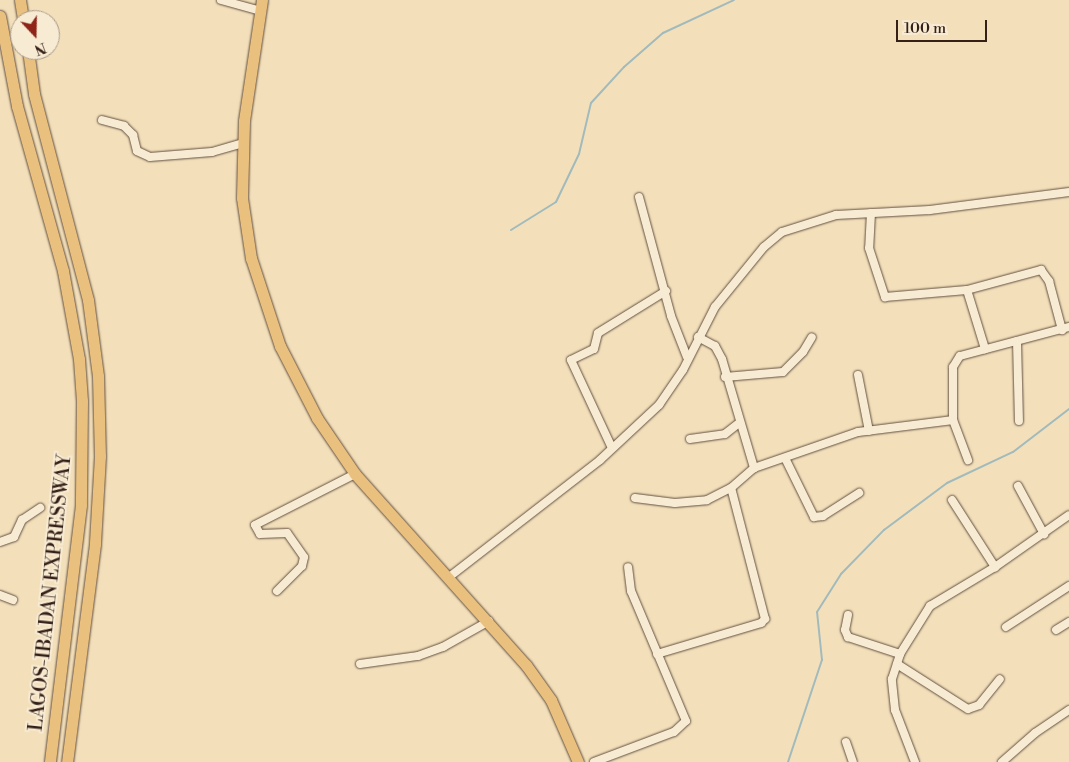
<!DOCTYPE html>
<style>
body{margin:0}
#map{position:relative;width:1069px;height:762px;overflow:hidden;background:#f3e0bb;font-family:"Libre Bodoni",serif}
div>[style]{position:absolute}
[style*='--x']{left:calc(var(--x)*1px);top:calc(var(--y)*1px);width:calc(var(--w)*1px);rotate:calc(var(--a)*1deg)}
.stream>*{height:2px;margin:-1px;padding:0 1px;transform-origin:1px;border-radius:1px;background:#a2babc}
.roads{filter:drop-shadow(0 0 1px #645040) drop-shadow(0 0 1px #645040)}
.minor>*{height:8px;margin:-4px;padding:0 4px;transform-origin:4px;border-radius:4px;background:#f7ebd3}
.highway>*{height:11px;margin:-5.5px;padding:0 5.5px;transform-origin:5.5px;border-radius:5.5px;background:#eac07e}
span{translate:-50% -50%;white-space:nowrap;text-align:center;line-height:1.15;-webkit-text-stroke:4px #f7ebd3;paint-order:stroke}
.street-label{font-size:19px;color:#352017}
.north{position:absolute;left:10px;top:10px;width:50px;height:50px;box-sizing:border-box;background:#f7ebd3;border:1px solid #a99a88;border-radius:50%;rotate:159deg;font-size:14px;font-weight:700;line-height:20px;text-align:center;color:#352017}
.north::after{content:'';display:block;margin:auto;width:18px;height:22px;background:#8f2418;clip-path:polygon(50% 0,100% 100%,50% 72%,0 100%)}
.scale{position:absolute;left:896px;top:20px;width:91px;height:22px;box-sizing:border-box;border:2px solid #352017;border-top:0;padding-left:6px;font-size:15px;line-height:18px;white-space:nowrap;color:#352017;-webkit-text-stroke:4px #f7ebd3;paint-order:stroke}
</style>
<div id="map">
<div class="stream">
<i style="--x:511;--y:230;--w:53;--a:-31.9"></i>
<i style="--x:556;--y:202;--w:53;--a:-64.4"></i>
<i style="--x:579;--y:154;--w:52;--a:-76.8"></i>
<i style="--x:591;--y:103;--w:49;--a:-47.5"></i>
<i style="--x:624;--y:67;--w:52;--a:-41.1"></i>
<i style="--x:663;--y:33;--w:78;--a:-24.9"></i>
<i style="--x:788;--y:762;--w:108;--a:-71.6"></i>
<i style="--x:822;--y:660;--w:48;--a:-95.9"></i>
<i style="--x:817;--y:612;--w:45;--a:-57.7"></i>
<i style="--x:841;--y:574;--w:62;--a:-45.7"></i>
<i style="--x:884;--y:530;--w:79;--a:-36.7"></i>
<i style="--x:947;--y:483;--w:73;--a:-25.2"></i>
<i style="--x:1013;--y:452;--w:71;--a:-37.5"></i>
</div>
<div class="roads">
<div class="minor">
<i style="--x:221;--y:0;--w:41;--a:15.4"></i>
<i style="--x:102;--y:120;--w:23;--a:15"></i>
<i style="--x:124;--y:126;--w:13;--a:45"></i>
<i style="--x:133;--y:135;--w:16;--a:76"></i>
<i style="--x:137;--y:151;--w:14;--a:25"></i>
<i style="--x:150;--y:157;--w:62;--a:-4.6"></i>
<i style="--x:212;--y:152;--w:32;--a:-16"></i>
<i style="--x:639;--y:197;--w:123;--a:74.9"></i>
<i style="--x:671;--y:316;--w:44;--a:68.7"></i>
<i style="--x:871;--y:213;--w:35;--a:93"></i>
<i style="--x:869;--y:248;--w:52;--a:71.9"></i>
<i style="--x:885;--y:297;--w:82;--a:-4.9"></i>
<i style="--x:967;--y:290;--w:77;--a:-15.1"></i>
<i style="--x:1041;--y:270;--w:14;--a:54"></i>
<i style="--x:1049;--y:281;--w:51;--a:75.1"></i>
<i style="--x:967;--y:290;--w:62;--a:73"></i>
<i style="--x:698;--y:337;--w:19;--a:28"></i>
<i style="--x:715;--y:346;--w:15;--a:62"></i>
<i style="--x:722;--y:359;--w:114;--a:73.6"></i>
<i style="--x:754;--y:468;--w:110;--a:-19.1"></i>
<i style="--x:858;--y:432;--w:96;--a:-7.2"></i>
<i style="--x:953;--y:420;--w:53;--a:-90"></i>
<i style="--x:953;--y:367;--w:13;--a:-58"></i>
<i style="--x:960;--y:356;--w:113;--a:-14.9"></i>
<i style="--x:1017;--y:341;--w:80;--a:88.6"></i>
<i style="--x:858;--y:375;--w:57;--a:78.9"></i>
<i style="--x:725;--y:377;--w:58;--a:-4.9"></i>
<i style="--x:783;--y:372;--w:28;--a:-45"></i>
<i style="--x:803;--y:352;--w:17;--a:-59"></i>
<i style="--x:953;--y:420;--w:43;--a:69.4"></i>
<i style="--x:690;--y:439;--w:35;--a:-8"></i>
<i style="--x:725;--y:434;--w:18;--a:-38"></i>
<i style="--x:612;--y:448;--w:97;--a:-115"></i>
<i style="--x:571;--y:360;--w:25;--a:-26"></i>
<i style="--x:594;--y:349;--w:16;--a:-76"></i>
<i style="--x:598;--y:333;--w:80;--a:-31.7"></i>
<i style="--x:785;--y:458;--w:66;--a:63.8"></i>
<i style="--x:814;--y:517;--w:9;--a:-6"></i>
<i style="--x:823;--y:516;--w:43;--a:-32.6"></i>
<i style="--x:1018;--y:486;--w:55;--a:61.6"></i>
<i style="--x:635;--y:498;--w:40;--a:7.1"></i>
<i style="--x:675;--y:503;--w:32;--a:-5"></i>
<i style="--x:707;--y:500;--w:27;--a:-27"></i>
<i style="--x:731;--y:488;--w:30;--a:-41"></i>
<i style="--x:952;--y:500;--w:80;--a:57.3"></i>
<i style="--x:0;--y:542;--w:15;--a:-20"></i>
<i style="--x:14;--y:537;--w:19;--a:-65"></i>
<i style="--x:22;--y:520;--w:22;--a:-34"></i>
<i style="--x:448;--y:578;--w:192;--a:-37.8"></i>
<i style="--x:600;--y:460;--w:81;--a:-43"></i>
<i style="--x:659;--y:405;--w:42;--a:-55.6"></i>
<i style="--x:683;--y:370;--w:71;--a:-63.1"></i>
<i style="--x:715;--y:307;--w:77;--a:-50.8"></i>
<i style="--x:764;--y:247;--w:23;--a:-40"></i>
<i style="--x:782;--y:232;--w:57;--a:-17.5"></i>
<i style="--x:836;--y:215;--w:94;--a:-3"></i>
<i style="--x:930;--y:210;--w:140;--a:-7.4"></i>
<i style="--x:277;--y:591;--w:35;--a:-45"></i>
<i style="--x:302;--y:566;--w:9;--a:-77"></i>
<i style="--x:304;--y:557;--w:29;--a:-125"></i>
<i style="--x:287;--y:533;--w:27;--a:178"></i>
<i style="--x:260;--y:534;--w:10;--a:-119"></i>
<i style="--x:255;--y:525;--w:112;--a:-27"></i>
<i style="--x:0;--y:595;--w:14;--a:21"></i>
<i style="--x:848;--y:615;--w:15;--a:101"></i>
<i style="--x:845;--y:630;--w:8;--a:67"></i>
<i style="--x:848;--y:637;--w:55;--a:18.1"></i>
<i style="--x:1006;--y:627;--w:75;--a:-33.1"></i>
<i style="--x:1056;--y:630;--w:15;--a:-32"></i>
<i style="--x:657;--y:654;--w:109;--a:-16.6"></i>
<i style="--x:761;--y:623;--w:6;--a:-45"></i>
<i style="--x:765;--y:619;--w:135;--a:-104.5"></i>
<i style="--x:360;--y:664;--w:59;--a:-7.9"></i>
<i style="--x:418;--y:656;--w:27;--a:-20"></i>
<i style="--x:443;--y:647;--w:53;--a:-29.5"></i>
<i style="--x:897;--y:664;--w:84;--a:32.4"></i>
<i style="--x:968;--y:709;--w:12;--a:-20"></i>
<i style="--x:979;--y:705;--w:33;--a:-51"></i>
<i style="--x:846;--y:742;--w:21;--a:71"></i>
<i style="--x:594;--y:762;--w:85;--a:-20.6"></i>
<i style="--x:674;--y:732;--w:16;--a:-43"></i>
<i style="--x:686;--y:721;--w:141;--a:-112.9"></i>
<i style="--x:631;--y:591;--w:24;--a:-97"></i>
<i style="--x:915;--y:762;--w:56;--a:-111"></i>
<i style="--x:895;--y:710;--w:31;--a:-96"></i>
<i style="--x:892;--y:679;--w:26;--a:-72"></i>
<i style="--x:900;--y:654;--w:57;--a:-58"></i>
<i style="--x:930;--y:606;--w:76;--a:-31"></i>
<i style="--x:995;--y:567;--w:90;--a:-35.1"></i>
<i style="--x:1002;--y:762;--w:44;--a:-41.3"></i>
<i style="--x:1035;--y:733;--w:41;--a:-34.1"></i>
</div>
<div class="highway">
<i style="--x:20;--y:0;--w:20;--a:81"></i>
<i style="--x:262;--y:0;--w:122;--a:98.5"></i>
<i style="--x:244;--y:121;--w:77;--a:91.5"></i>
<i style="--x:242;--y:198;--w:61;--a:81.5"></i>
<i style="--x:251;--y:258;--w:93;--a:71.8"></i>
<i style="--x:280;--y:346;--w:81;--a:62.8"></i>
<i style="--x:317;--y:418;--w:68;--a:55.8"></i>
<i style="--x:355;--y:474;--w:256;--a:48.2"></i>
<i style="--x:526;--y:665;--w:43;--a:54.5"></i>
<i style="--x:551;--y:700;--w:68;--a:66.5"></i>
<i style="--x:0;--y:16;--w:92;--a:79.3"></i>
<i style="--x:17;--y:106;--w:171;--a:74.4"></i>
<i style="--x:63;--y:271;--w:89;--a:79.7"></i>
<i style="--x:79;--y:359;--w:42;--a:85.9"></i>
<i style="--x:82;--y:401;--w:104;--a:90.6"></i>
<i style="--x:81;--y:505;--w:259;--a:96.9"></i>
<i style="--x:28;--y:50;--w:44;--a:82.2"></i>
<i style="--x:34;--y:94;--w:213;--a:75.3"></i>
<i style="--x:88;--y:300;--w:77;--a:82.5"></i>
<i style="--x:98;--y:376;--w:80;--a:88.6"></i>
<i style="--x:100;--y:456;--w:88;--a:93.3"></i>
<i style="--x:95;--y:544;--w:220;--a:97.3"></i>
</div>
</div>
<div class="street-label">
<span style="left:51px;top:593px;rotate:-84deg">LAGOS-IBADAN EXPRESSWAY</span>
</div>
<div class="north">N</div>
<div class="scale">100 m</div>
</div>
